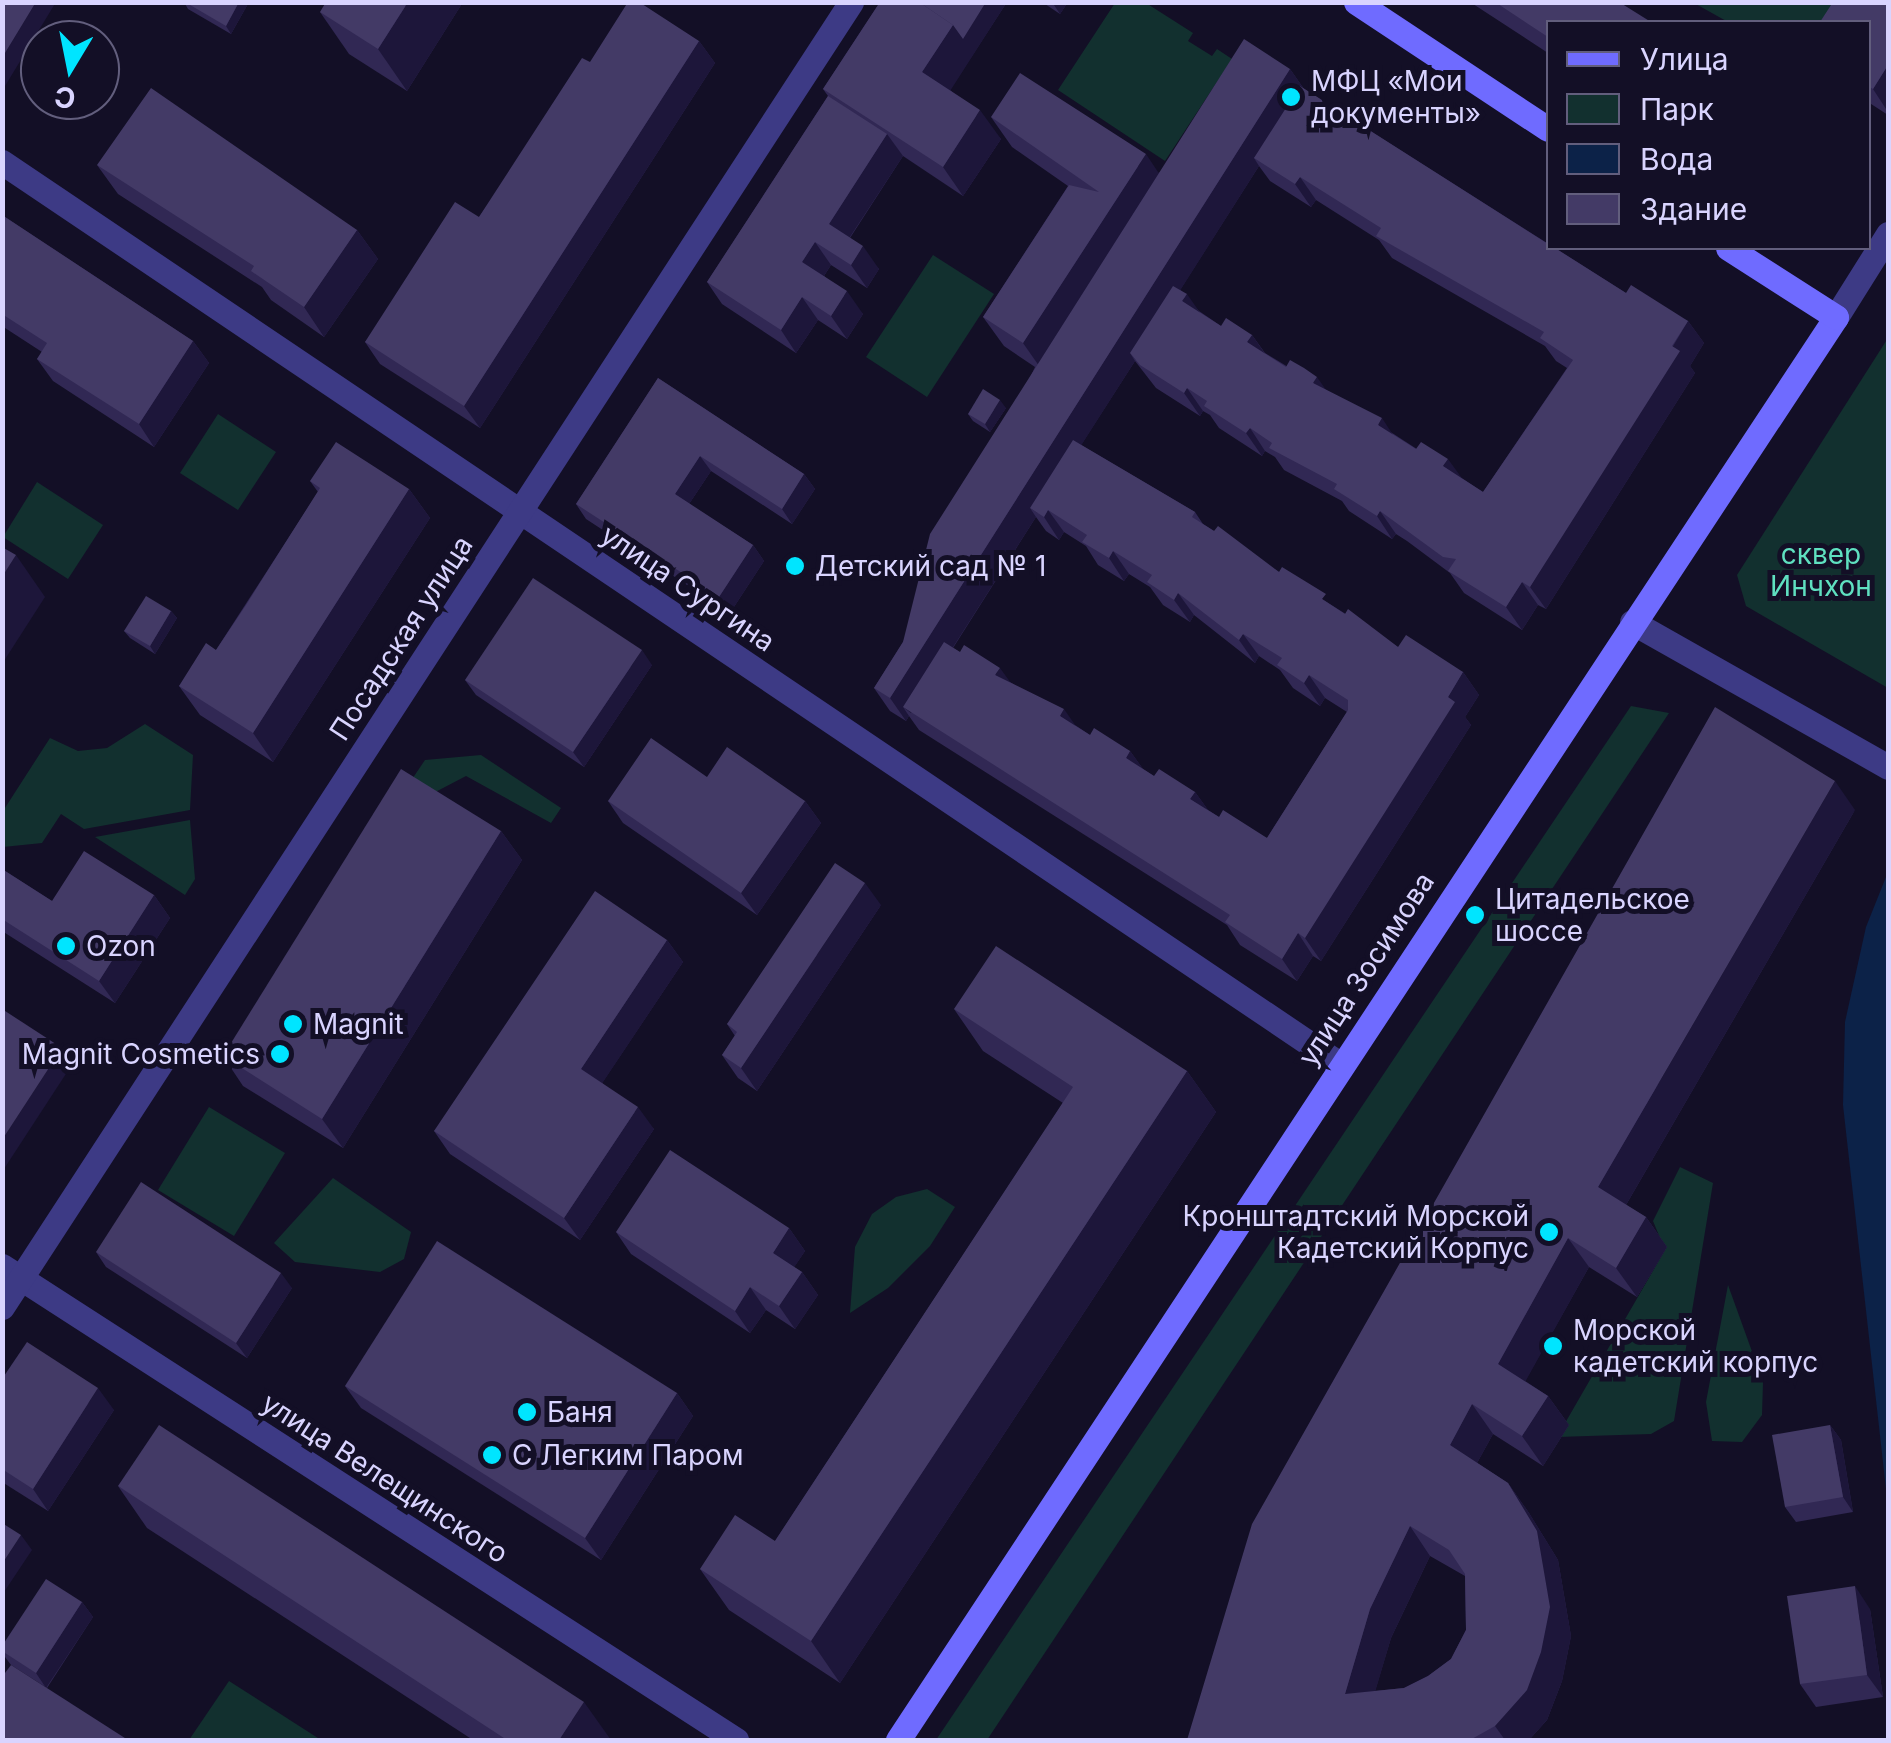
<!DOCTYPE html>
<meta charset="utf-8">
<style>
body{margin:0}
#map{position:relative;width:1891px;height:1743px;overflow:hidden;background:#130f26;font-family:Inter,sans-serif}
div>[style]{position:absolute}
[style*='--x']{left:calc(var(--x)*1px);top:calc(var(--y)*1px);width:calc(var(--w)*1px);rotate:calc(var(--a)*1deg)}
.green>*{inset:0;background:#12302f}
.water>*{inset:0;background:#0c2248}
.minor>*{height:25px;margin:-12.5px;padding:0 12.5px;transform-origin:12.5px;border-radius:12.5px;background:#3d3a85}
.tertiary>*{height:25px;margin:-12.5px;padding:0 12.5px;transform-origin:12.5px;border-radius:12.5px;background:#3d3a85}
.secondary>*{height:25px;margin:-12.5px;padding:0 12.5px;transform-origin:12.5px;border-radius:12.5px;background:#6f6bff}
.wall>*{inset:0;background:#312854}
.shaded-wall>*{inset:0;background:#1d163a}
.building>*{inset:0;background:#433a66}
.dots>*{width:28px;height:28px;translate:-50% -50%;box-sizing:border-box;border:5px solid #130f26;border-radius:50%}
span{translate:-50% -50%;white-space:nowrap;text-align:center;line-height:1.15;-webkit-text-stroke:10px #130f26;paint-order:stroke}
.poi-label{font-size:28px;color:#d9d4ff}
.left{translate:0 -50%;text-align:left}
.right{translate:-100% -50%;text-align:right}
.park-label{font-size:28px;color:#5fe0c0}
.street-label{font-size:28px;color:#d9d4ff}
.frame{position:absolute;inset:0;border:5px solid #d9d4ff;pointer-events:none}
.legend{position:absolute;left:1546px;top:20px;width:325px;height:230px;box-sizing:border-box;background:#130f26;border:2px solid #625e7d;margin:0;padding:12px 18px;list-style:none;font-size:30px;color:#d9d4ff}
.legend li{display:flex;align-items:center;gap:20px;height:50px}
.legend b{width:50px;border:2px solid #625e7d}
.north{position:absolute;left:20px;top:20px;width:100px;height:100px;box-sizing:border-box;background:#130f26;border:2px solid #625e7d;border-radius:50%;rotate:190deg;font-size:28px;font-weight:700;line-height:40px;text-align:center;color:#d9d4ff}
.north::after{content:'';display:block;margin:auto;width:35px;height:45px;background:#00e5ff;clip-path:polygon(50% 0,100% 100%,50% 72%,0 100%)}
</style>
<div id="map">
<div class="green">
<i style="clip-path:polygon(1115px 3px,1146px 3px,1193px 33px,1188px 41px,1212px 56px,1217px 49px,1232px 59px,1165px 161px,1058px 90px)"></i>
<i style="clip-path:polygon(1694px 3px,1853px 3px,1840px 22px,1728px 22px)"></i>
<i style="clip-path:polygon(933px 255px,994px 294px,927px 397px,866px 357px)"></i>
<i style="clip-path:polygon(1888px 338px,1888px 688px,1746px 606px,1737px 575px)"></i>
<i style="clip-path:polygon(218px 414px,276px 452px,238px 510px,180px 473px)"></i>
<i style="clip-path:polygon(37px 482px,103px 525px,68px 579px,3px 537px)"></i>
<i style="clip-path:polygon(1631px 706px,1669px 713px,987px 1740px,936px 1740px)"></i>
<i style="clip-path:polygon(145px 724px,193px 755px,190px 810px,84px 829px,61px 814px,42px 843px,3px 847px,3px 811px,50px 738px,78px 751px,107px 748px)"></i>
<i style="clip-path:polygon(481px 755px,561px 808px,551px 823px,466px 776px,422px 799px,249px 1020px,425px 760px)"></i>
<i style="clip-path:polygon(190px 820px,195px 879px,185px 895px,95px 837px)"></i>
<i style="clip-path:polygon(209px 1107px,285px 1153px,234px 1236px,158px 1190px)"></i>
<i style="clip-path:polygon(1680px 1167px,1713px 1183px,1674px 1421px,1651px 1434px,1557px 1437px,1665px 1250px,1653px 1221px)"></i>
<i style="clip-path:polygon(333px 1178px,411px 1232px,404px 1259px,380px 1272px,295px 1262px,274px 1243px)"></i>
<i style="clip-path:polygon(927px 1189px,955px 1207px,930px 1246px,888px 1288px,850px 1313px,855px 1247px,872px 1214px,896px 1197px)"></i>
<i style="clip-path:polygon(1728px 1285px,1763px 1382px,1762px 1415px,1742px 1442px,1712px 1441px,1706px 1402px)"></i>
<i style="clip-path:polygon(229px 1681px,321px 1740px,189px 1740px)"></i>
</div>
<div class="water">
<i style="clip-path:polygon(1888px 872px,1888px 1507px,1843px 1105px,1845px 1022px,1866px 927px)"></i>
</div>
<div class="minor">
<i style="--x:2;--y:162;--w:1614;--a:33.99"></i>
<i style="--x:1836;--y:317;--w:98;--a:-57.9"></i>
<i style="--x:2;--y:1266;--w:874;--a:32.85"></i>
<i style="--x:2;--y:1307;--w:1557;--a:-56.95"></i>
</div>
<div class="tertiary">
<i style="--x:1632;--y:622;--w:294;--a:29.5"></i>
</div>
<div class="secondary">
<i style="--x:1356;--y:2;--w:230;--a:33.5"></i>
<i style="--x:898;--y:1740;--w:1704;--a:-56.61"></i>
<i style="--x:1836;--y:317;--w:128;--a:-147.4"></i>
</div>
<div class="wall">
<i style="clip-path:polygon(184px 2px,249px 2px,231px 34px,188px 9px)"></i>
<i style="clip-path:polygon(463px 2px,407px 91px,349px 54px,320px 12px)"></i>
<i style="clip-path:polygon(880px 2px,1007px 2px,950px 90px,1001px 139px,963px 196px,903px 156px,850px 238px,879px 269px,867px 288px,831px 265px,824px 276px,863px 314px,847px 339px,818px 320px,796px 353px,722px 304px,707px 282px,828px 96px,823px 89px)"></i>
<i style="clip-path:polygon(1042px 2px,1068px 2px,1060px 14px)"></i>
<i style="clip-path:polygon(1470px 2px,1619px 2px,1548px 22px,1548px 53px)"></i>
<i style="clip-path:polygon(1888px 2px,1888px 115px,1868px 102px,1868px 22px)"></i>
<i style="clip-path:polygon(699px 41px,715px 63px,480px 428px,380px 364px,365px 342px,479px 217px,590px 62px)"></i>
<i style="clip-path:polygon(evenodd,1290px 69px,1304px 89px,1626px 293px,1688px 321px,1704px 343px,1690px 366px,1695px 373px,1546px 609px,1538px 605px,1522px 630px,1464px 593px,1450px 573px,1407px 541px,1396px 534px,1392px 539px,1349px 511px,1342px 501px,1284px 470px,1275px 457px,1265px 451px,1262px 456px,1219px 428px,1210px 415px,1203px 411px,1200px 416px,1156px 388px,1135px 361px,1081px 445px,1195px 512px,1203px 524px,1398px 647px,1463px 672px,1479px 695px,1465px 717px,1471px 725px,1321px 961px,1313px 956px,1297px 981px,1240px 945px,1227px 925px,919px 730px,909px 716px,906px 721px,890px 711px,874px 688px,903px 642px,1035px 367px,1004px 346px,983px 317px,1068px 186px,1012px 147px,991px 117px,1159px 173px,1290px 69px,1259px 166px,1270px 181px,1311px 207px,1316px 200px,1379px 240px,1392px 258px,1545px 346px,1556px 361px,1567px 368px,1483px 492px,1326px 390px,1265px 353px,1252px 335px,1221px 326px,1199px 311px,1180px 290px,1259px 166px,1290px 69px,1036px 517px,1046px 531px,1059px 540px,1064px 532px,1086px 546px,1098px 565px,1124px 581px,1129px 574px,1150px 587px,1163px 605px,1190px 622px,1194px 615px,1255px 663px,1259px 656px,1280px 670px,1293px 688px,1320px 706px,1325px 698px,1347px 712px,1267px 838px,1219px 817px,1208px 810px,1195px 792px,1154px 776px,1143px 769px,1130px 751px,1090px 735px,1010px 682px,953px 648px,1036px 517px)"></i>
<i style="clip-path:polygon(97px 165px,357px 230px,378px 259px,324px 337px,271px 300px,262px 287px,118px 194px)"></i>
<i style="clip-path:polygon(2px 215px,193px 341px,209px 363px,154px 447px,53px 381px,37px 359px,42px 352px,2px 326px)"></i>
<i style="clip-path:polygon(658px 378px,804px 474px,815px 489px,792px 524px,711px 471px,689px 504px,753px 545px,764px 561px,730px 613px,586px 519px,576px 504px)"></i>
<i style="clip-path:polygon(1006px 408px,990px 432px,973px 421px,968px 414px)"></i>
<i style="clip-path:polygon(310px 481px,409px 489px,430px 518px,273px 762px,200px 715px,179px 686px,216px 650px,318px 492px)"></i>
<i style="clip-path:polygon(171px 611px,177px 618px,155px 654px,130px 638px,124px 631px)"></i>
<i style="clip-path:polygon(652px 665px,584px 767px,476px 695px,465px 680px)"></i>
<i style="clip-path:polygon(707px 777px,805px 801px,821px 823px,757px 915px,623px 823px,608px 801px)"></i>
<i style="clip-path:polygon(evenodd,1855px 810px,1626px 1205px,1646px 1217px,1667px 1247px,1637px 1297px,1589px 1267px,1525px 1381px,1548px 1396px,1569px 1425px,1543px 1466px,1493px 1434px,1477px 1463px,1508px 1483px,1529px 1513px,1558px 1560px,1571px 1636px,1562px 1681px,1547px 1720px,1529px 1740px,1187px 1740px,1855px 810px,1430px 1556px,1465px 1576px,1466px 1630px,1451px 1659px,1428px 1676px,1404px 1688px,1375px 1691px,1391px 1638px,1430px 1556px)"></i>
<i style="clip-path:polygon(501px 831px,522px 860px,343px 1148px,243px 1086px,223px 1056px)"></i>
<i style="clip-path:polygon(2px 869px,52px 901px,154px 895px,170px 918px,115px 1003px,2px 931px)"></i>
<i style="clip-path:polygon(881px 905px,757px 1091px,738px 1078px,722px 1055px,735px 1036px,727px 1024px)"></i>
<i style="clip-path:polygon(667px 940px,683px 962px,602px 1083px,654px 1129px,580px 1240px,450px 1154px,434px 1131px)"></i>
<i style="clip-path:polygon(954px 1009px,1187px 1071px,1216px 1112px,840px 1683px,729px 1610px,700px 1569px,775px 1541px,1063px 1103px,983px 1051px)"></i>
<i style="clip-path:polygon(789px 1228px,805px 1251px,794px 1267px,802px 1272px,818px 1295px,795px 1329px,766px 1310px,750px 1333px,631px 1254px,616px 1232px)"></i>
<i style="clip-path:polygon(96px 1252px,292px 1288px,247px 1358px,106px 1267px)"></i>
<i style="clip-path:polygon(2px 1379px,114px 1410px,48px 1511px,2px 1482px)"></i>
<i style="clip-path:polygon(345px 1386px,677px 1393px,693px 1416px,601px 1560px,361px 1408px)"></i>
<i style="clip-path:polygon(1830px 1425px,1841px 1440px,1853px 1512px,1796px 1522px,1785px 1507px)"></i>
<i style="clip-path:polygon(118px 1486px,611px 1740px,473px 1740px,147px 1528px)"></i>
<i style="clip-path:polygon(82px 1602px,93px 1617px,47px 1688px,11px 1665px,2px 1653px,2px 1646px)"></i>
<i style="clip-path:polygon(1870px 1609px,1883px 1697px,1816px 1707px,1800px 1684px)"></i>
</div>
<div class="shaded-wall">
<i style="clip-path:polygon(36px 2px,56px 2px,2px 91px,2px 58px)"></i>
<i style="clip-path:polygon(239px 2px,249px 2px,231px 34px,226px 26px)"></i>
<i style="clip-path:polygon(408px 2px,463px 2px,407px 91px,378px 49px)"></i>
<i style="clip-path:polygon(986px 2px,1007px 2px,943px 102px,922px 72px,953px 25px)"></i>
<i style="clip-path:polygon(1052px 2px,1068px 2px,1060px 14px)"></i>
<i style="clip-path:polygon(699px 41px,715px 63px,480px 428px,464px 406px)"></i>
<i style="clip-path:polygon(1888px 65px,1888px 112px,1873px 89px)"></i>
<i style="clip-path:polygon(1290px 69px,1306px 92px,1254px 158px,1259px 166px,1136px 360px,1130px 353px,1135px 361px,1038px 513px,1030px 508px,1036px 517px,911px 713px,903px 707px,909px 716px,906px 721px,890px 698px)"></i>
<i style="clip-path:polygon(980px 110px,1001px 139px,963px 196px,943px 167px)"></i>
<i style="clip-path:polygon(887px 134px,903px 156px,844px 246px,829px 224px)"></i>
<i style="clip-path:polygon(1146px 154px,1166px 184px,1044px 373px,1023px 343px)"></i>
<i style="clip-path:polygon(1300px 177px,1316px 200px,1311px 207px,1295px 184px)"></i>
<i style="clip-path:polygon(357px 230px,378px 259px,324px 337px,304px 307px)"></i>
<i style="clip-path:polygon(815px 242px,831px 265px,818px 285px,802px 262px)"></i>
<i style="clip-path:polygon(863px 246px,879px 269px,867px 288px,851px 265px)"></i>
<i style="clip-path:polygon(847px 291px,863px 314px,847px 339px,831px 316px)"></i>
<i style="clip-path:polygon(1187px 294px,1203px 317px,1182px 301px)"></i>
<i style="clip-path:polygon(802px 297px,818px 320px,796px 353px,781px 330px)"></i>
<i style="clip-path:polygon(1688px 321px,1704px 343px,1690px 366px,1695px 373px,1546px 609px,1530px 587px)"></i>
<i style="clip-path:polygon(1252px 335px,1268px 358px,1247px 342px)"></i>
<i style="clip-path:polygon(193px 341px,209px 363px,154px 447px,139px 424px)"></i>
<i style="clip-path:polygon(1317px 377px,1333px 400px,1313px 383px)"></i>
<i style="clip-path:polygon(1187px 388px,1203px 411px,1200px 416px,1184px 393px)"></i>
<i style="clip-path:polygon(1000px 400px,1006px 408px,990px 432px,985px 424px)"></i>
<i style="clip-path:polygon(1382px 418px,1397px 441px,1378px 425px)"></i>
<i style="clip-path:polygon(1250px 428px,1265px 451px,1262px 456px,1246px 433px)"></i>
<i style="clip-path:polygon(700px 456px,711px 471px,685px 510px,675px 494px)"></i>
<i style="clip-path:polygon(1448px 459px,1464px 481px,1443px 466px)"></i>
<i style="clip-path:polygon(804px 474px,815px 489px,792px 524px,782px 509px)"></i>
<i style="clip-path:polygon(409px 489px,430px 518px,273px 762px,253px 733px)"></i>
<i style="clip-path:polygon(1048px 510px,1064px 532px,1059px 540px,1044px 517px)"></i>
<i style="clip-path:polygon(1380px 511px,1396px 534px,1392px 539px,1377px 516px)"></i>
<i style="clip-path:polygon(753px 545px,764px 561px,730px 613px,719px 597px)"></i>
<i style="clip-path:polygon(1113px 551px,1129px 574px,1124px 581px,1109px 558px)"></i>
<i style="clip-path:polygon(16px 555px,45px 597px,2px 664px,2px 577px)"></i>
<i style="clip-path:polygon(1522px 582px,1538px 605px,1522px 630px,1506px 607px)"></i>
<i style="clip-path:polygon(1178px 593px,1194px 615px,1190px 622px,1174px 600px)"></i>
<i style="clip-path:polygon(171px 611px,177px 618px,155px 654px,150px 646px)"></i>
<i style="clip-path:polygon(1243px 634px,1259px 656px,1255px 663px,1239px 640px)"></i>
<i style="clip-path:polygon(642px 650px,652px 665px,584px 767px,573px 752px)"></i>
<i style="clip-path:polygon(1000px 668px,1016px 690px,995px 675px)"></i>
<i style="clip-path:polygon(1463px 672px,1479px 695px,1465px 717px,1471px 725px,1321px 961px,1305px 938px)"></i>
<i style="clip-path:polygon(1309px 675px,1325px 698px,1320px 706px,1304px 683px)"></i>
<i style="clip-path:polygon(1064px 709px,1080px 732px,1060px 716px)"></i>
<i style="clip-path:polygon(1130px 751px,1146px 773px,1126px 758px)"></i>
<i style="clip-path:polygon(1835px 781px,1855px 810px,1619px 1217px,1598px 1187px)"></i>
<i style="clip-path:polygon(1195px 792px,1211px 814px,1190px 799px)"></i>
<i style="clip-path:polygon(805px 801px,821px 823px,757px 915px,741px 893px)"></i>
<i style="clip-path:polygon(501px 831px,522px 860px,343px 1148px,322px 1119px)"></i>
<i style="clip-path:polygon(865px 883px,881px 905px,757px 1091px,741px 1068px)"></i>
<i style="clip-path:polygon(154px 895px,170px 918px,115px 1003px,99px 981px)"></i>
<i style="clip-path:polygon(1298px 933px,1313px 956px,1297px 981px,1282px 959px)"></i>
<i style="clip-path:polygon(667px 940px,683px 962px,597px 1091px,581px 1069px)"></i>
<i style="clip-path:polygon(62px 1048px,73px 1063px,2px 1172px,2px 1140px)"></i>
<i style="clip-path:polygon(1187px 1071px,1216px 1112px,840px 1683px,811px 1641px)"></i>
<i style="clip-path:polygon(638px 1107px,654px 1129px,580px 1240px,564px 1218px)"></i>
<i style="clip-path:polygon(1646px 1217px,1667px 1247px,1637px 1297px,1616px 1268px)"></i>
<i style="clip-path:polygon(789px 1228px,805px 1251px,789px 1275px,773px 1253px)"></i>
<i style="clip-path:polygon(1568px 1238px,1589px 1267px,1519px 1393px,1498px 1364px)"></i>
<i style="clip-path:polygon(802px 1272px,818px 1295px,795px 1329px,779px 1306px)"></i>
<i style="clip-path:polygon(281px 1273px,292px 1288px,247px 1358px,236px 1343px)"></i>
<i style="clip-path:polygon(750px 1287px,766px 1310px,750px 1333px,735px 1311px)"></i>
<i style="clip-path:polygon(98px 1388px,114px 1410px,48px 1511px,33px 1489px)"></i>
<i style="clip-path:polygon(677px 1393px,693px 1416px,601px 1560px,585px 1538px)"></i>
<i style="clip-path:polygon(1548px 1396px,1569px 1425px,1543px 1466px,1522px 1436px)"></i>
<i style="clip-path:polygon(1472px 1404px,1493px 1434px,1471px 1474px,1450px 1445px)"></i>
<i style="clip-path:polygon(1830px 1425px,1841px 1440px,1853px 1512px,1843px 1497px)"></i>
<i style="clip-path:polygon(1508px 1483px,1529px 1513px,1558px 1560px,1571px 1636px,1562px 1681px,1547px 1720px,1529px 1740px,1505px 1740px,1495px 1726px)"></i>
<i style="clip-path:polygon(1410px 1526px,1430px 1556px,1391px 1638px,1366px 1723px,1345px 1694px,1370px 1609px)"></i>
<i style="clip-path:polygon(21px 1535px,32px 1550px,2px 1595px,2px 1564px)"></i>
<i style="clip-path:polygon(1855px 1586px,1870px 1609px,1883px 1697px,1867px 1675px)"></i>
<i style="clip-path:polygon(82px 1602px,93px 1617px,46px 1688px,36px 1673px)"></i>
<i style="clip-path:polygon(584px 1702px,611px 1740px,559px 1740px)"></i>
</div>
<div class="building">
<i style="clip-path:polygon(2px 2px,36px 2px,2px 58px)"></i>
<i style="clip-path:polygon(185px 2px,239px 2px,226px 26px)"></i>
<i style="clip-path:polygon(326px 2px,408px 2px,378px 49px,320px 12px)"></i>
<i style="clip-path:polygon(628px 2px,639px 2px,699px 41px,464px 406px,365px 342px,455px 202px,479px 217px,582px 58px,590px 62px)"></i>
<i style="clip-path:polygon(880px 2px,919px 2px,953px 25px,922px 72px,980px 110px,943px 167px,823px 89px)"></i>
<i style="clip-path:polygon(919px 2px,986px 2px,963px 39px,953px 25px)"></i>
<i style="clip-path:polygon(1495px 2px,1619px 2px,1651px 22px,1548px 22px,1548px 37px)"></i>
<i style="clip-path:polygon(1833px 2px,1888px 2px,1888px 65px,1873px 89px,1868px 86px,1868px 22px,1820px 22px)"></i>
<i style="clip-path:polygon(1244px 39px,1290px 69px,890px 698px,874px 688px,903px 642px,930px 534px)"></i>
<i style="clip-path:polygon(1020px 73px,1146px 154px,1023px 343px,983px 317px,1069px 185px,1099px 192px,991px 117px)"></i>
<i style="clip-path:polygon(1300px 86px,1548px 244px,1548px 248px,1555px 248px,1626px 293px,1631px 285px,1688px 321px,1672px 346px,1680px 351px,1530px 587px,1522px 582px,1506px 607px,1448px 571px,1456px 559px,1443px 557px,1380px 511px,1377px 516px,1334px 489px,1337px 484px,1269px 448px,1272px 443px,1250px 428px,1246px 433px,1204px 406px,1207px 401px,1187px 388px,1184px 393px,1140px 365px,1130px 353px,1173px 286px,1187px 294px,1182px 301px,1221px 326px,1226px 318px,1252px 335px,1247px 342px,1286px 367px,1290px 360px,1304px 368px,1317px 377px,1313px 383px,1382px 418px,1378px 425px,1416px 449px,1421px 442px,1448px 459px,1443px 466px,1483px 492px,1573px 360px,1540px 338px,1544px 332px,1376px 236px,1381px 228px,1300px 177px,1295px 184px,1254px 158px)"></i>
<i style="clip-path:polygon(151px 88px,357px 230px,304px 307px,251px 271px,254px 266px,97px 165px)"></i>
<i style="clip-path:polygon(828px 96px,887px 134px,829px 224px,863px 246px,851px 265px,815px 242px,802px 262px,847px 291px,831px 316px,802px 297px,781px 330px,707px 282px)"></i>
<i style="clip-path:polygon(2px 215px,193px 341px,139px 424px,37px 359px,47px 343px,2px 314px)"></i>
<i style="clip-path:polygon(658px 378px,804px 474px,782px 509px,700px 456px,675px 494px,753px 545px,719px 597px,576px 504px)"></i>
<i style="clip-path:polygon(983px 389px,1000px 400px,985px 424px,968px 414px)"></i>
<i style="clip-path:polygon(1073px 440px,1195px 512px,1192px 517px,1214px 531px,1218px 526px,1279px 572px,1282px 567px,1326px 594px,1322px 599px,1345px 614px,1348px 609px,1398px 647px,1406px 635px,1463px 672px,1448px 697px,1455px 702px,1305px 938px,1298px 933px,1282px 959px,1225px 922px,1230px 915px,903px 707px,944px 642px,960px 652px,964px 645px,1000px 668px,995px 675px,1064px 709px,1060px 716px,1090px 735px,1094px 728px,1130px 751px,1126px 758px,1154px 776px,1159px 769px,1195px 792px,1190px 799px,1219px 817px,1223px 810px,1267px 838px,1348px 710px,1348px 700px,1309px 675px,1304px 683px,1277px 665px,1282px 658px,1243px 634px,1239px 640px,1178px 593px,1174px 600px,1147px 582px,1152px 575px,1113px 551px,1109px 558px,1082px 542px,1087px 535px,1048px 510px,1044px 517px,1030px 508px)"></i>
<i style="clip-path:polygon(336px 442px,409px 489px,253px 733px,179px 686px,206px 643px,216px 650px,246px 605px,320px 488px,310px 481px)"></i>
<i style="clip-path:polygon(2px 547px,16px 555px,2px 577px)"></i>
<i style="clip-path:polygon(533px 578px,642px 650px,573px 752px,465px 680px)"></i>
<i style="clip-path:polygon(146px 596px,171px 611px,150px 646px,124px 631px)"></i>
<i style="clip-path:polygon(evenodd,1715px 707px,1835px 781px,1598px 1187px,1646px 1217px,1616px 1268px,1568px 1238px,1498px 1364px,1548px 1396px,1522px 1436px,1472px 1404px,1450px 1445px,1508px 1483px,1537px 1531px,1550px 1607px,1541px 1652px,1527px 1690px,1495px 1726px,1470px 1740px,1187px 1740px,1252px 1524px,1715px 707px,1410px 1526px,1449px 1550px,1465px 1574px,1466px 1630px,1451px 1659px,1428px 1676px,1404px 1688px,1345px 1694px,1370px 1609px,1410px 1526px)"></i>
<i style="clip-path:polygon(651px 738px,707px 777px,727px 747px,805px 801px,741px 893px,608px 801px)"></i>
<i style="clip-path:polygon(401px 769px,501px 831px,322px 1119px,223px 1056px)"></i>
<i style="clip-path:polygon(84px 851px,154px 895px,99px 981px,2px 919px,2px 869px,52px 901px)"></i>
<i style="clip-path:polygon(835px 863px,865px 883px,741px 1068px,722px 1055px,737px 1032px,727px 1024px)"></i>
<i style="clip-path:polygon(595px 891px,667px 940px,581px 1069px,638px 1107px,564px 1218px,434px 1131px)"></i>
<i style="clip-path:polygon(996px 946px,1187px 1071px,811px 1641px,700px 1569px,735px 1515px,775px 1541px,1073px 1087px,954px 1009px)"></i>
<i style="clip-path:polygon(2px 1009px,62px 1048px,2px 1140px)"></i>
<i style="clip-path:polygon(670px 1150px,789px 1228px,773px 1253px,802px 1272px,779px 1306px,750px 1287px,735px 1311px,616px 1232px)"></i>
<i style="clip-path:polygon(141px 1182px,281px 1273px,236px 1343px,96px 1252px)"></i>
<i style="clip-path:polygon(437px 1241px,677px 1393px,585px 1538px,345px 1386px)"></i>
<i style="clip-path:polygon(27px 1342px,98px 1388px,33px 1489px,2px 1469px,2px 1379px)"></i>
<i style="clip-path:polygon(159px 1425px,584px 1702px,559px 1740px,507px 1740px,118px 1486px)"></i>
<i style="clip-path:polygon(1830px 1425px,1843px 1497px,1785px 1507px,1772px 1435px)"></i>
<i style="clip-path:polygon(2px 1523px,21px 1535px,2px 1564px)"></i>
<i style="clip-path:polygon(46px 1579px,82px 1602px,36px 1673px,2px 1651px,2px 1646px)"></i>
<i style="clip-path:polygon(1855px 1586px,1867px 1675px,1800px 1684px,1787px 1596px)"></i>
<i style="clip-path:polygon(11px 1665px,128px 1740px,2px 1740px,2px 1677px)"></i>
</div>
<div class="dots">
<i style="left:1291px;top:97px;background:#00e5ff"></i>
<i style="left:795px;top:566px;background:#00e5ff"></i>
<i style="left:1475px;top:915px;background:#00e5ff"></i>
<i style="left:66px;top:946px;background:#00e5ff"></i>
<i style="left:293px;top:1024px;background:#00e5ff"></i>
<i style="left:280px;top:1054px;background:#00e5ff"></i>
<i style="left:1549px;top:1232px;background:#00e5ff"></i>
<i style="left:1553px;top:1346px;background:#00e5ff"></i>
<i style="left:527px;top:1412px;background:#00e5ff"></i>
<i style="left:492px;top:1455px;background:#00e5ff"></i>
</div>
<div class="poi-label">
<span class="left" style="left:1311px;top:97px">МФЦ «Мои<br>документы»</span>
<span class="left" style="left:815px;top:566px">Детский сад № 1</span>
<span class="left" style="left:1495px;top:915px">Цитадельское<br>шоссе</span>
<span class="left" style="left:86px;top:946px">Ozon</span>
<span class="left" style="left:313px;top:1024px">Magnit</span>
<span class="right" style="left:260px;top:1054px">Magnit Cosmetics</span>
<span class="right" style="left:1529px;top:1232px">Кронштадтский Морской<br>Кадетский Корпус</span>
<span class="left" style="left:1573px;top:1346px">Морской<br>кадетский корпус</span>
<span class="left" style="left:547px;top:1412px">Баня</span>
<span class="left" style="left:512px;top:1455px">С Легким Паром</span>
</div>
<div class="park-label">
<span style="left:1821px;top:570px">сквер<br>Инчхон</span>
</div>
<div class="street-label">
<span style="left:688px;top:588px;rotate:34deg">улица Сургина</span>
<span style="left:401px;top:638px;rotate:-57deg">Посадская улица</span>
<span style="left:1366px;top:969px;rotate:-57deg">улица Зосимова</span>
<span style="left:385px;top:1478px;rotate:33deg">улица Велещинского</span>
</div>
<div class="frame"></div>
<ul class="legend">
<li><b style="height:12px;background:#6f6bff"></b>Улица</li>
<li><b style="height:28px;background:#12302f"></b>Парк</li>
<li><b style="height:28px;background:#0c2248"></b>Вода</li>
<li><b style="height:28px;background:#433a66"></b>Здание</li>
</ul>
<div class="north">С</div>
</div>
